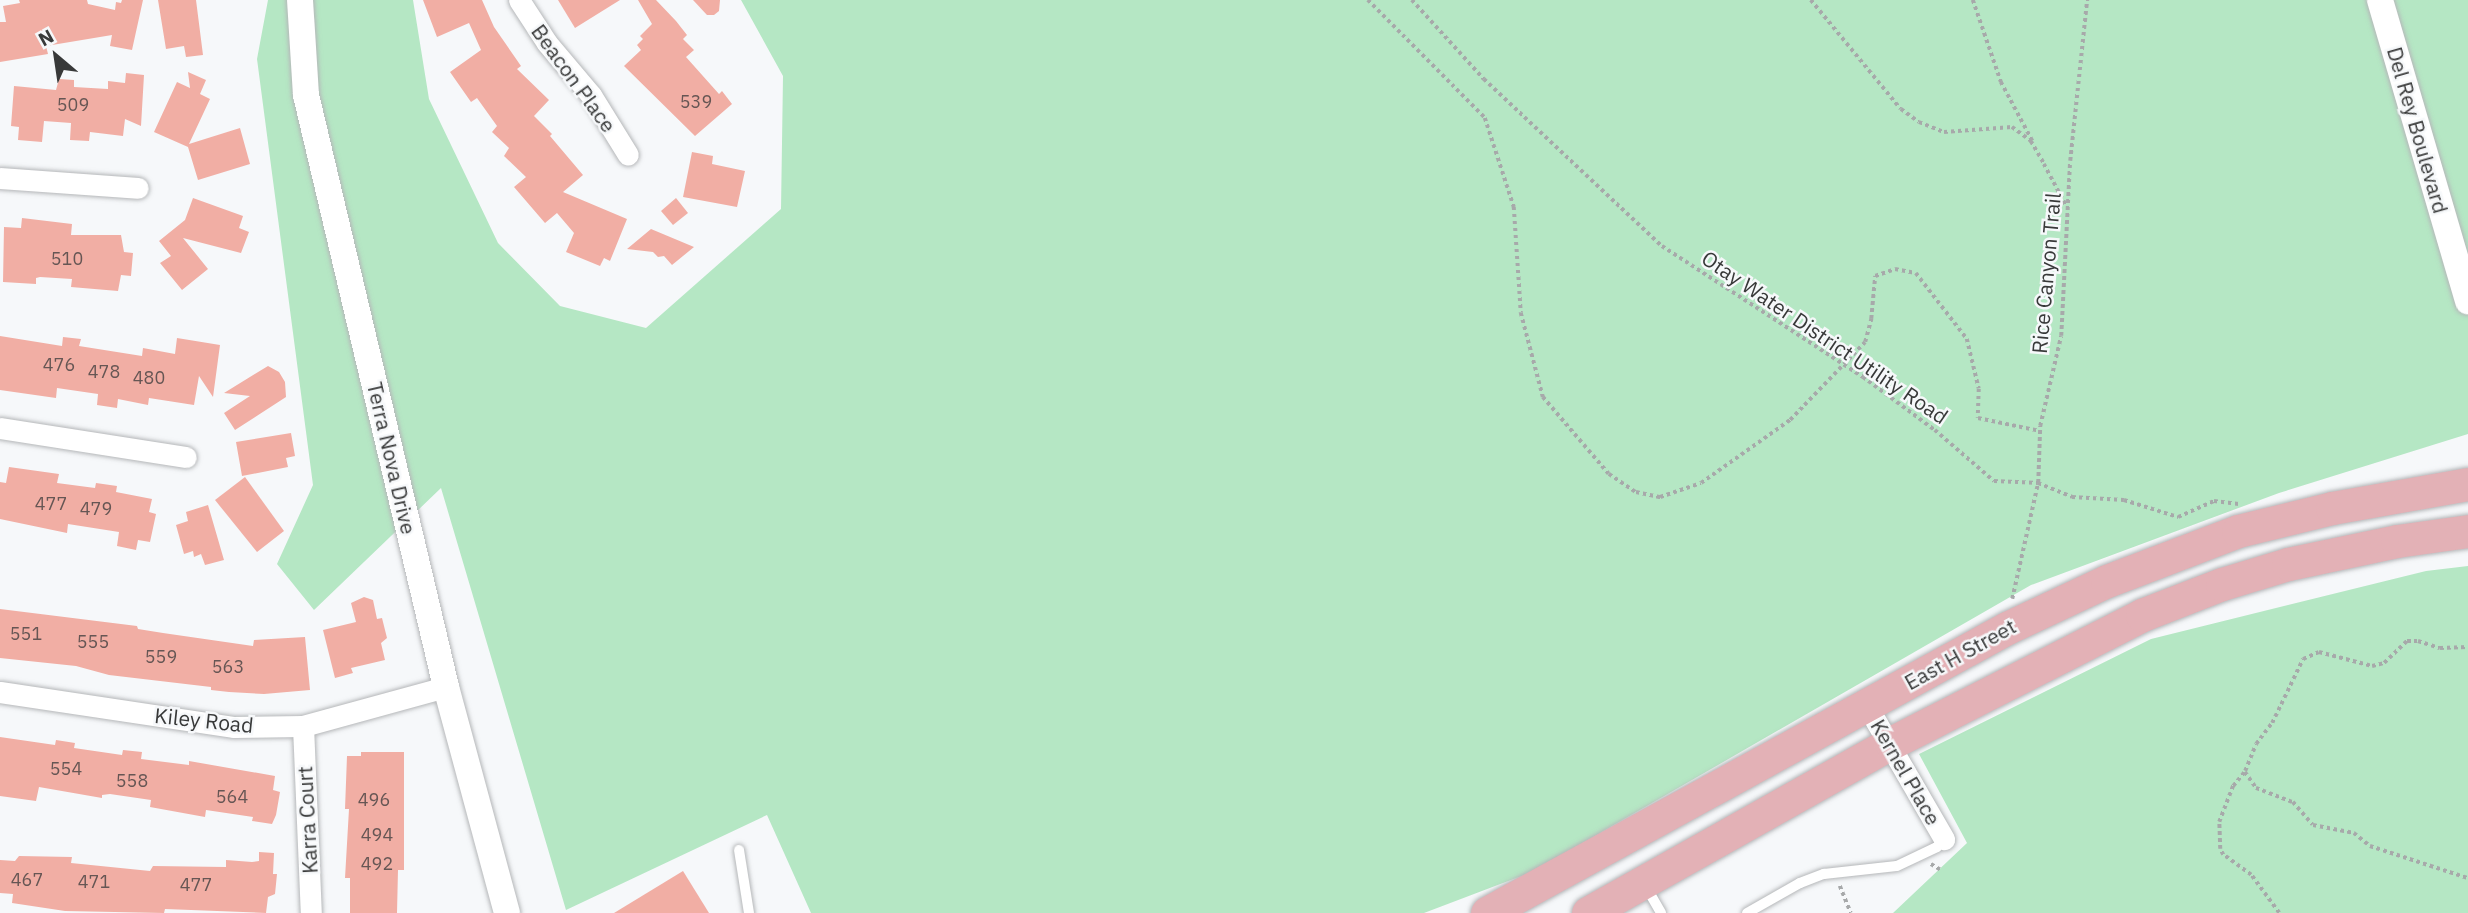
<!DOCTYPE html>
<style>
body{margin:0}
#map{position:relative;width:2468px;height:913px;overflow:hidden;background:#f6f8fa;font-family:"IBM Plex Sans",sans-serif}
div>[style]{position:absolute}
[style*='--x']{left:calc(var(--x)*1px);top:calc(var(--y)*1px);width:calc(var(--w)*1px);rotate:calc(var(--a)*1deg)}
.green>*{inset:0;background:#b5e7c4}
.building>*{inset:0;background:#f1aea4}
.path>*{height:3.5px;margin-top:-1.75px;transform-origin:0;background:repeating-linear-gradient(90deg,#a7a9aa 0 3.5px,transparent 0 7px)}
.roads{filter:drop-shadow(0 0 2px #b5b7b9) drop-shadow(0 0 2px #b5b7b9)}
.service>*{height:10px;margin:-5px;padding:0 5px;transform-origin:5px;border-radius:5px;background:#fff}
.minor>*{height:21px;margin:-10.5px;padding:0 10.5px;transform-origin:10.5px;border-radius:10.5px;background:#fff}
.tertiary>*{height:26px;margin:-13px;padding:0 13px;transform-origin:13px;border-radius:13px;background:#fff}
.primary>*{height:33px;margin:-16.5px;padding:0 16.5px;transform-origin:16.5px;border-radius:16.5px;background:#e3b1b6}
span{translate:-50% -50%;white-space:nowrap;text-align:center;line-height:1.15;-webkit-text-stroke:5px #f6f8fa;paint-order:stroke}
.number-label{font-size:18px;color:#665654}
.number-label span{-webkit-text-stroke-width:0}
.street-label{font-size:21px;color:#383939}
.north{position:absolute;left:21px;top:21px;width:70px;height:70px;-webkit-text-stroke:5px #f6f8fa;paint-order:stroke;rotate:331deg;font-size:19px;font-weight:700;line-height:28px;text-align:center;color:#383939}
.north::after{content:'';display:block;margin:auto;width:24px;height:32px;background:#383939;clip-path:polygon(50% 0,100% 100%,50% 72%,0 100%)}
</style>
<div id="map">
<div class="green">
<i style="clip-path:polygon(268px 0,413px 0,429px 99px,498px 243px,560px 306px,646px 328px,781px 209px,783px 76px,741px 0,2468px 0,2468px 434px,2279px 493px,2031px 585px,1532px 872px,1424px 913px,811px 913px,767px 815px,566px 910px,441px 488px,314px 610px,277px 564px,313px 485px,257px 59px)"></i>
<i style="clip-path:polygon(2468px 566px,2468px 913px,1893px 913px,1967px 843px,1919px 754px,2151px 639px,2426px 571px)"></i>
</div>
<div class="building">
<i style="clip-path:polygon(19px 0,87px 0,88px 4px,115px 10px,116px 2px,121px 3px,122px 0,143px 0,132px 50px,110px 46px,112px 35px,46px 46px,48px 54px,0 62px,0 22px,6px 22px,3px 6px,20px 3px)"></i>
<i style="clip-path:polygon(158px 0,196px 0,203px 55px,186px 57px,184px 46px,166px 49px)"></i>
<i style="clip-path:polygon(423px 0,482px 0,494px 27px,521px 66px,517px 69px,549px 100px,534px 116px,552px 134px,550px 136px,583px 175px,563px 192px,627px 219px,610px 261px,604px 258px,600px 266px,566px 252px,574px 233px,557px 213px,545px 223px,514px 187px,526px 177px,504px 156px,509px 148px,492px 132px,497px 126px,477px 98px,471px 102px,450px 72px,481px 50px,469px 23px,437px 37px)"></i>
<i style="clip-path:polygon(558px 0,620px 0,575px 28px)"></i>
<i style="clip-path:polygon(638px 0,656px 0,676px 21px,687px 35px,683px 39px,694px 50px,686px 57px,719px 94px,722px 91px,732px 104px,695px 136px,624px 66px,641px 50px,637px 45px,643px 39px,640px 36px,652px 24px)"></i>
<i style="clip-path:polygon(693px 0,720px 0,719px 11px,714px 15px,707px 15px)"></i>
<i style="clip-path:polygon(188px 72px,206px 80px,200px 94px,210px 99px,189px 144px,240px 128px,250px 164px,198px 180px,188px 147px,154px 132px,177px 82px,190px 88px)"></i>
<i style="clip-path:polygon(126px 73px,144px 75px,141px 126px,125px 119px,123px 136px,90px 132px,89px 141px,70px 140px,71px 123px,44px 121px,42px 142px,18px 140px,19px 127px,11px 126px,14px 86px,56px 90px,59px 79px,74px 80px,74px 87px,108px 89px,108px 81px,125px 83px)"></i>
<i style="clip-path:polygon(692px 152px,713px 156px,712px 164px,745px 171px,737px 207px,683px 197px)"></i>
<i style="clip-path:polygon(193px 198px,243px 216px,239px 228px,249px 232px,241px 253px,183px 238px,208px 269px,182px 290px,160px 263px,171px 256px,159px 241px,185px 220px)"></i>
<i style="clip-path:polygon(676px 198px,688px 213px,673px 225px,661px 211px)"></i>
<i style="clip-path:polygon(22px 218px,72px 224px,71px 235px,121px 235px,124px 252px,133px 253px,131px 276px,121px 275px,118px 291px,71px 287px,72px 279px,40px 277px,36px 278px,36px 284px,3px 282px,4px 227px,21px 228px)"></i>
<i style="clip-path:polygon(651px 229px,694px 247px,672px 265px,664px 256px,658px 257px,653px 252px,627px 249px)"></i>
<i style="clip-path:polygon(0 336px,62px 346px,63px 337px,81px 339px,79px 346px,142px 356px,143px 348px,175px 354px,177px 338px,220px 345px,213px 397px,199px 376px,194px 405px,149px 398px,148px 405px,118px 399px,117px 408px,97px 405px,98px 394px,57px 388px,56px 398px,0 390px)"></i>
<i style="clip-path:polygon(268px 366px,279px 372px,285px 382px,286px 397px,235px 430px,224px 413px,250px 396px,224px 393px)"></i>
<i style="clip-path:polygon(291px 433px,295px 456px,286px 458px,288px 467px,242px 476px,236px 442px)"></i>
<i style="clip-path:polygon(9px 467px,59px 474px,57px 483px,95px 488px,96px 483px,117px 486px,116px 492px,152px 499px,149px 512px,156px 514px,150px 542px,138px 540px,136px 550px,117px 546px,119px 532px,68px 524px,67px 533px,0 519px,0 482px,6px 483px)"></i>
<i style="clip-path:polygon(245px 477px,284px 531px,257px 552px,215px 500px)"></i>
<i style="clip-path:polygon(208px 505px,224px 560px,205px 565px,201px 554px,194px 557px,193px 551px,184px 554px,176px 525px,188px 521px,186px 512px)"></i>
<i style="clip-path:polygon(364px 597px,373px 600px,377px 619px,382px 618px,387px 638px,381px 643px,385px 660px,351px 668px,353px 673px,335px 678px,323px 630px,356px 622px,351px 603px)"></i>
<i style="clip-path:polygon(0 609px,137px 626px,138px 629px,163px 633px,253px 646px,254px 640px,305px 637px,310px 690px,264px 694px,229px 692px,211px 690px,211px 687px,109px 675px,76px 666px,0 658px)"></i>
<i style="clip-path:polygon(0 737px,55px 745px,56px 740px,75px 743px,74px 748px,122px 755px,123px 750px,142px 752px,141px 759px,189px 765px,189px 761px,275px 776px,273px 790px,280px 792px,276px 815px,272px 824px,252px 821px,253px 817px,206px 810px,205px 817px,150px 807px,151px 800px,110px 794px,102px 795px,102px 798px,39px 787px,36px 801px,0 796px)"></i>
<i style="clip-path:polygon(361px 752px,404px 752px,404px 870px,398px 870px,397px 913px,350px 913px,350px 878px,345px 878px,349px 809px,345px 809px,347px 756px,361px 756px)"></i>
<i style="clip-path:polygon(259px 852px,274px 853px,273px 874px,277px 874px,275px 894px,268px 897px,266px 913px,165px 909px,164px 913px,65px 911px,12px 903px,13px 894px,0 893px,0 860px,15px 861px,19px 856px,72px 857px,71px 863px,150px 871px,153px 866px,226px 867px,226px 860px,252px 862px,259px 861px)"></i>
<i style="clip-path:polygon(683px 871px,709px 913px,614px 913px)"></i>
</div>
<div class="path">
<i style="--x:1368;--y:0;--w:166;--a:45.2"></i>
<i style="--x:1485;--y:118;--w:94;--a:72"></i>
<i style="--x:1514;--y:207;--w:106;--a:86.2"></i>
<i style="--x:1521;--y:313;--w:87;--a:75.3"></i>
<i style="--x:1543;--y:397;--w:101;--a:49.4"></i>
<i style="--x:1609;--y:474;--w:32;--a:34"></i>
<i style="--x:1636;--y:492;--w:25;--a:12"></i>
<i style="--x:1660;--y:497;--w:43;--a:-18.9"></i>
<i style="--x:1701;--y:483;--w:109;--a:-35.3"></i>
<i style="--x:1790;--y:420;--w:108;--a:-46.1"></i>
<i style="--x:1865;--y:342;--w:24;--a:-75"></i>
<i style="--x:1871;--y:319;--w:43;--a:-84.7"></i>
<i style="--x:1875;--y:276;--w:21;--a:-19"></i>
<i style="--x:1895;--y:269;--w:21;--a:11"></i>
<i style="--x:1916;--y:273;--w:83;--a:52.3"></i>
<i style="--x:1967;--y:339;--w:51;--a:76.5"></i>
<i style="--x:1979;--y:389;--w:29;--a:92"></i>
<i style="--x:1978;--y:418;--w:63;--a:11.8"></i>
<i style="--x:1412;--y:0;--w:107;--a:47.7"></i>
<i style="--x:1484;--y:79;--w:244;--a:43.2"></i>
<i style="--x:1662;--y:246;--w:240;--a:33.1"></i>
<i style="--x:1863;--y:377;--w:89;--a:36.4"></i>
<i style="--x:1935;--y:430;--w:78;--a:40.8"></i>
<i style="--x:1994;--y:481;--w:44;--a:2.6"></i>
<i style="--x:2038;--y:483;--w:37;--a:22"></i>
<i style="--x:2072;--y:497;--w:52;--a:3.3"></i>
<i style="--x:2124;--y:500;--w:57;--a:17.5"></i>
<i style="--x:2178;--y:517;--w:39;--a:-24"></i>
<i style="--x:2214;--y:501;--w:25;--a:7"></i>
<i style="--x:1811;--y:0;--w:141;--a:50.5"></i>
<i style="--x:1901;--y:109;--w:22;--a:36"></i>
<i style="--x:1919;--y:122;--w:27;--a:22"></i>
<i style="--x:1944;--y:132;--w:68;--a:-4.2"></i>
<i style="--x:2012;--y:127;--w:24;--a:36"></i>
<i style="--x:2031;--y:141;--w:28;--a:60"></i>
<i style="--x:1973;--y:0;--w:87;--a:71.1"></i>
<i style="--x:2001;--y:82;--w:68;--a:61.9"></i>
<i style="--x:2044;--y:164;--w:49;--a:61.9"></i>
<i style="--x:2012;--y:599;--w:119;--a:-77.4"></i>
<i style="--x:2038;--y:483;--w:57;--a:-88"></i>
<i style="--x:2040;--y:426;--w:92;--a:-76.9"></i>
<i style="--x:2061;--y:336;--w:175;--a:-87.1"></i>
<i style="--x:2070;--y:161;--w:162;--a:-84"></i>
<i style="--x:2245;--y:772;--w:19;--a:55"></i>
<i style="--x:2256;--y:788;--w:40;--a:21"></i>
<i style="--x:2293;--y:802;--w:30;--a:49"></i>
<i style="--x:2313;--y:825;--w:42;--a:11"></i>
<i style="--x:2354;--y:833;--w:21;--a:39"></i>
<i style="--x:2370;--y:846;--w:103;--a:18.1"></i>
<i style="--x:1931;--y:864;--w:12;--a:31"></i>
<i style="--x:1840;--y:886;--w:29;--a:68"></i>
<i style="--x:2279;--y:913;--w:47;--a:-126.4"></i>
<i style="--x:2251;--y:875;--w:34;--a:-144"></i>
<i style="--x:2223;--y:855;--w:7;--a:-117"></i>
<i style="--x:2220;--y:849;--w:27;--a:-92"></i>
<i style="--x:2219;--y:822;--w:39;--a:-69"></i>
<i style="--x:2233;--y:786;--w:19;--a:-51"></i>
<i style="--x:2245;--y:771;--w:29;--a:-68"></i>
<i style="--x:2256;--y:744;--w:26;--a:-53"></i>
<i style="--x:2272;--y:723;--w:71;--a:-64.2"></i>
<i style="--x:2303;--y:659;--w:17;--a:-24"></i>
<i style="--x:2319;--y:652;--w:55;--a:14.8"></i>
<i style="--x:2372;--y:666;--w:12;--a:-14"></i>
<i style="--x:2384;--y:663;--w:32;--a:-44"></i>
<i style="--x:2407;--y:641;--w:11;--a:0"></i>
<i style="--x:2418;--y:641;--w:23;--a:18"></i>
<i style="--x:2440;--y:648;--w:28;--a:-2"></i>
</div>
<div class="roads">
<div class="service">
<i style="--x:739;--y:850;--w:64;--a:81"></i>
<i style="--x:1645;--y:885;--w:32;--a:60"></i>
<i style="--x:1747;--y:913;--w:61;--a:-29.5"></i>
<i style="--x:1800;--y:883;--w:26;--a:-21"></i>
<i style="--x:1824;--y:874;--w:73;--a:-6.3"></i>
<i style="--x:1897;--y:866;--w:44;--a:-25.4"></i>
<i style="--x:1937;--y:847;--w:11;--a:-49"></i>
</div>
<div class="minor">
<i style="--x:519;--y:0;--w:51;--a:56.9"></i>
<i style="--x:547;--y:43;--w:68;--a:49.8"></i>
<i style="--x:591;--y:95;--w:70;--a:58.3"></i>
<i style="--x:0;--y:178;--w:138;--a:4.1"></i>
<i style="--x:0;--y:428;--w:188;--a:8.9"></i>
<i style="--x:0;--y:692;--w:237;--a:8.5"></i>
<i style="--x:234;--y:727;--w:69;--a:-0.8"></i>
<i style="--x:303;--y:726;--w:148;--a:-15.3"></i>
<i style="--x:1867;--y:706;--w:154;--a:59.9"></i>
<i style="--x:303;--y:726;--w:187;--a:87.6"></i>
</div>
<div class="tertiary">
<i style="--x:300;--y:0;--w:95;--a:86.4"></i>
<i style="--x:306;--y:95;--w:608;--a:76.69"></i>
<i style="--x:446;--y:687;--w:234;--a:74.9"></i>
<i style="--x:2380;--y:0;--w:314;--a:73.7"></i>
</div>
<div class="primary">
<i style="--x:1487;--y:913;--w:593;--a:-28.73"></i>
<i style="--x:2007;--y:628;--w:110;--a:-25.2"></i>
<i style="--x:2107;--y:581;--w:140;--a:-20.9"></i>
<i style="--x:2238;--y:531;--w:97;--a:-13.7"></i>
<i style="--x:2332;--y:508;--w:138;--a:-10"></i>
<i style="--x:1588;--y:913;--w:347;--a:-29.3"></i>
<i style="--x:1891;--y:743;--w:282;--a:-27"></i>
<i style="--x:2142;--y:615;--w:86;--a:-21.2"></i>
<i style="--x:2222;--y:584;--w:69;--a:-16.9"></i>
<i style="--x:2288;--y:564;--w:111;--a:-11.9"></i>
<i style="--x:2397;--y:541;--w:72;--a:-8"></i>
</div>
</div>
<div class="number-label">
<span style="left:696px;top:102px">539</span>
<span style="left:73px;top:105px">509</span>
<span style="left:67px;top:259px">510</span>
<span style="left:59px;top:365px">476</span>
<span style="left:104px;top:372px">478</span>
<span style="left:149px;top:378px">480</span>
<span style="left:51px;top:504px">477</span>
<span style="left:96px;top:509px">479</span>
<span style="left:26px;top:634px">551</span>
<span style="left:93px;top:642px">555</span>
<span style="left:161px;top:657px">559</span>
<span style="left:228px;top:667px">563</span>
<span style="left:66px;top:769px">554</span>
<span style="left:132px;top:781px">558</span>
<span style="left:232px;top:797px">564</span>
<span style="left:374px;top:800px">496</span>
<span style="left:377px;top:835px">494</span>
<span style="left:377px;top:864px">492</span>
<span style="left:27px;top:880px">467</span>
<span style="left:94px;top:882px">471</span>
<span style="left:196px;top:885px">477</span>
</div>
<div class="street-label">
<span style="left:574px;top:78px;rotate:54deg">Beacon Place</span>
<span style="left:2418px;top:130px;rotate:74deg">Del Rey Boulevard</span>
<span style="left:2046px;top:273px;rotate:-85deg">Rice Canyon Trail</span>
<span style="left:1825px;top:337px;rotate:34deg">Otay Water District Utility Road</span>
<span style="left:392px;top:458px;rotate:77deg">Terra Nova Drive</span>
<span style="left:1960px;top:654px;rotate:-29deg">East H Street</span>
<span style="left:204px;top:720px;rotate:6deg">Kiley Road</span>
<span style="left:1906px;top:772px;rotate:60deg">Kernel Place</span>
<span style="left:307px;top:820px;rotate:-93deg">Karra Court</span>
</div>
<div class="north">N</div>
</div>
